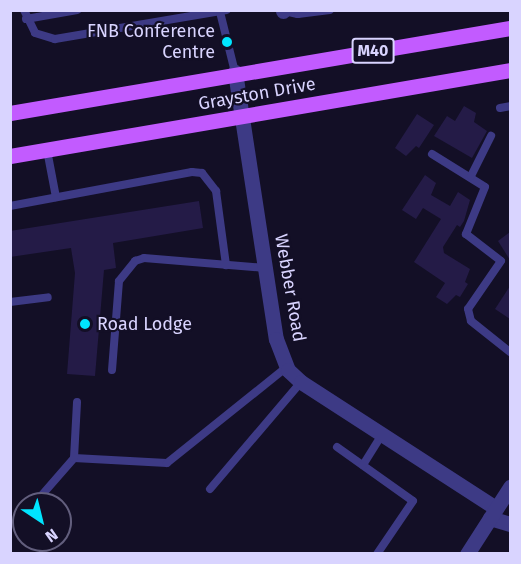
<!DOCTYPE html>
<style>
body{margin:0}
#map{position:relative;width:521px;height:564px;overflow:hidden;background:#130f26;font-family:"Fira Sans",sans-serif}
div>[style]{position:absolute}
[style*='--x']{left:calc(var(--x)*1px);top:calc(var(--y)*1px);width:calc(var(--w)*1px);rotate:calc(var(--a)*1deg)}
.building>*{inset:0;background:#241b47}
.service>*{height:8px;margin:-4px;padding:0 4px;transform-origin:4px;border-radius:4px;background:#3d3a85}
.minor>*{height:15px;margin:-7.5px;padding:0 7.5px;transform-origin:7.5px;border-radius:7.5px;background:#3d3a85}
.primary>*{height:15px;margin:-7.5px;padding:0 7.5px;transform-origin:7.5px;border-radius:7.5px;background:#c25bff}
.dots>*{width:16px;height:16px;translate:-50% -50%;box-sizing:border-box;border:3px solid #130f26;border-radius:50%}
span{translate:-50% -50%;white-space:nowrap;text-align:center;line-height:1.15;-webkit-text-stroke:4.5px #130f26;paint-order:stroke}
.shield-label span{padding:2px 4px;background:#130f26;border:2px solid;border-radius:4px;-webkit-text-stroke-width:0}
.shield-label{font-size:16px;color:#d9d4ff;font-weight:700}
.poi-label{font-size:18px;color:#d9d4ff}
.right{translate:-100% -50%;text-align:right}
.left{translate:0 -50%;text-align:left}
.street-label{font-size:18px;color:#d9d4ff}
.frame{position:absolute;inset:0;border:12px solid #d9d4ff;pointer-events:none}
.north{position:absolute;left:12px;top:492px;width:60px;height:60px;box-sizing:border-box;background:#130f26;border:2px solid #625e7d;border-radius:50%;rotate:145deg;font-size:16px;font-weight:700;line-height:24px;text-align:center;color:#d9d4ff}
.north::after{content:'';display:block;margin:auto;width:21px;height:27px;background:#00e5ff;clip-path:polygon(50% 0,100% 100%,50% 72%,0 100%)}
</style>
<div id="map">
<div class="building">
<i style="clip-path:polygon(464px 106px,476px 113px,474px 122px,487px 131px,472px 158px,434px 136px,447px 116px,455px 121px)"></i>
<i style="clip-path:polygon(417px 114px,434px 125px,419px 148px,416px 146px,406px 156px,395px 148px)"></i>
<i style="clip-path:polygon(425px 175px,436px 183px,431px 195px,450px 206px,458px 192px,470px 200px,464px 221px,460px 227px,457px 225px,443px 247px,444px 253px,470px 269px,465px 282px,468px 284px,460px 297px,456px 295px,447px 304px,436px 297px,445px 283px,414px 262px,441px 219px,423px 208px,416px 219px,402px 210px)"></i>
<i style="clip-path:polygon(199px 201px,203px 228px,113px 243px,116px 268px,104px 270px,95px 376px,67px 374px,75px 273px,71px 248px,10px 257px,10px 231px)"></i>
<i style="clip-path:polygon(510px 232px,510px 260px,498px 241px)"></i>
<i style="clip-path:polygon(510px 286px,510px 319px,495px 309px)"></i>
</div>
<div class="service">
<i style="--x:24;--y:10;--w:25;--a:64"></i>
<i style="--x:35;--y:33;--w:21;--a:17"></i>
<i style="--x:55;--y:39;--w:174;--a:-9.6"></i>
<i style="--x:280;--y:10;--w:18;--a:13"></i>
<i style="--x:298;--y:14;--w:32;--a:-7"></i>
<i style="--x:220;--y:12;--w:62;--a:76"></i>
<i style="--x:26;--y:19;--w:52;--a:-10"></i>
<i style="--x:500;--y:108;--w:10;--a:-11"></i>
<i style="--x:47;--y:150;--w:48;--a:79.2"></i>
<i style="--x:432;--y:154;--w:62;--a:31.9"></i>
<i style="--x:485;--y:187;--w:51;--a:112"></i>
<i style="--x:466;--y:234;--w:44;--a:37.6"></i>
<i style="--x:501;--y:261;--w:58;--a:124.5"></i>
<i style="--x:468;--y:309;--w:12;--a:76"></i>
<i style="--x:471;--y:321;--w:50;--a:38.5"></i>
<i style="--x:471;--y:176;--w:45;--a:-63.4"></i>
<i style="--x:10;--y:206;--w:185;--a:-10.6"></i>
<i style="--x:192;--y:172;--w:10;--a:6"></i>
<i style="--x:202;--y:173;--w:23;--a:52"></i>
<i style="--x:216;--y:191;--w:75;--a:82.3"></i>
<i style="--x:10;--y:302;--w:38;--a:-7"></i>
<i style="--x:112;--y:370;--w:89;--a:-85.5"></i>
<i style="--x:119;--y:281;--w:26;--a:-51"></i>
<i style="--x:135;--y:261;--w:9;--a:-18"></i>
<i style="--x:144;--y:258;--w:122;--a:4.7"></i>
<i style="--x:337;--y:447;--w:93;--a:35.4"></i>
<i style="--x:413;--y:501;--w:64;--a:124.2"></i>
<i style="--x:74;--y:458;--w:93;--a:3.1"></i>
<i style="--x:167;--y:463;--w:154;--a:-38.7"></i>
<i style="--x:363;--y:465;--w:36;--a:-58"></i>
<i style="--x:210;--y:489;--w:140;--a:-49.6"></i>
<i style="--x:41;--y:496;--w:50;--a:-49"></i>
<i style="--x:74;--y:458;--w:56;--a:-86.9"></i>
</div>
<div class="minor">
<i style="--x:283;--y:11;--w:1;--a:-45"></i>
<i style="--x:235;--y:72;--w:270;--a:81.3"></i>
<i style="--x:276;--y:339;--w:33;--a:69"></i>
<i style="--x:288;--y:370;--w:18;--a:43"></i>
<i style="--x:301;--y:382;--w:232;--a:32.9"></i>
<i style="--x:490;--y:518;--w:21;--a:17"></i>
<i style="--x:467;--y:554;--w:80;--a:-57.3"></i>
</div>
<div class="primary">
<i style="--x:10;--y:113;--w:507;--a:-9.65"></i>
<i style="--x:10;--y:156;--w:507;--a:-9.76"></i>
</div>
<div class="dots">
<i style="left:227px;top:42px;background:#00e5ff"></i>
<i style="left:85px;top:324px;background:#00e5ff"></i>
</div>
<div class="shield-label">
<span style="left:373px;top:51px">M40</span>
</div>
<div class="poi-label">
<span class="right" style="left:215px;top:42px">FNB Conference<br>Centre</span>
<span class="left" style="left:97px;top:324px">Road Lodge</span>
</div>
<div class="street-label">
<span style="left:257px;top:94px;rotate:-10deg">Grayston Drive</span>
<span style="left:290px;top:288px;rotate:80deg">Webber Road</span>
</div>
<div class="frame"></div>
<div class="north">N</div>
</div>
